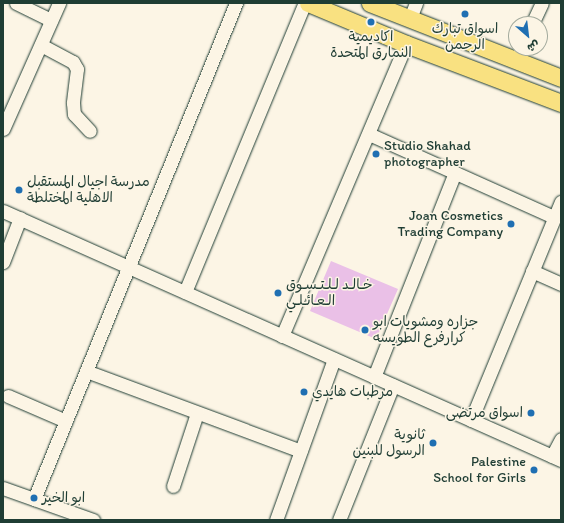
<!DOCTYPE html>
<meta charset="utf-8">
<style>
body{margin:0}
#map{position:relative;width:564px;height:523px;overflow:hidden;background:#fcf5e5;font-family:Itim,"Playpen Sans Arabic",sans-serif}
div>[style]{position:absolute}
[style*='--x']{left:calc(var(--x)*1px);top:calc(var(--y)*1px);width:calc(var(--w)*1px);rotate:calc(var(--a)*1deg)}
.building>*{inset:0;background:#eac0e7}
.roads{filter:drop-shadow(0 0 1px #1f3d34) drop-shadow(0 0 1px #1f3d34)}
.minor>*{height:13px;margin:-6.5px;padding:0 6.5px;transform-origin:6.5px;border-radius:6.5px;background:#fcf5e5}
.major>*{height:17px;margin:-8.5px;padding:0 8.5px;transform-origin:8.5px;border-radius:8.5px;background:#f9e181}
.dots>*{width:11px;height:11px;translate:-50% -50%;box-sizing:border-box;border:2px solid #fcf5e5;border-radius:50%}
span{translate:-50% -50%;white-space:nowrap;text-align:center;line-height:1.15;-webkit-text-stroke:3px #fcf5e5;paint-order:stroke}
.poi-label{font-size:14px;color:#1f3d34}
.left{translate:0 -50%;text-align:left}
.right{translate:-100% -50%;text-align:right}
.frame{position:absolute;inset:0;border:4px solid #1f3d34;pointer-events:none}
.north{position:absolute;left:508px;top:16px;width:40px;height:40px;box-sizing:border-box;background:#fcf5e5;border:1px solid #a4ab9e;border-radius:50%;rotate:152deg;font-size:11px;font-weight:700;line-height:16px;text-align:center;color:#1f3d34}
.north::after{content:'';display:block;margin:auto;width:14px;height:18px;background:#1f6fb2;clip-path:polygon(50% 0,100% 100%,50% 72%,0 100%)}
</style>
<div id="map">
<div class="building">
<i style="clip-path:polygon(331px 261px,398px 289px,376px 339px,310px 311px)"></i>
</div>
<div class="roads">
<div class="minor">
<i style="--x:16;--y:3;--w:39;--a:26"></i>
<i style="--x:410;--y:18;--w:16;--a:-68"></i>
<i style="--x:532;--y:24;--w:23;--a:-65"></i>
<i style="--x:41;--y:45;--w:36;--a:28"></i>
<i style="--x:73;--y:62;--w:8;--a:60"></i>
<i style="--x:77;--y:69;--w:34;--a:97"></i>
<i style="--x:73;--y:103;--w:11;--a:85"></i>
<i style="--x:74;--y:114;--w:23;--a:47"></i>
<i style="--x:516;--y:60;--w:13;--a:-63"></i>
<i style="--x:3;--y:129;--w:138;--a:-66"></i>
<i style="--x:369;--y:134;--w:203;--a:24.2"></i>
<i style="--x:3;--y:211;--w:611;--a:24.05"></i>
<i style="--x:3;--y:262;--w:47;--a:-68.9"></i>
<i style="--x:532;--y:271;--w:32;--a:24"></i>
<i style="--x:185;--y:292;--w:313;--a:-67.5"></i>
<i style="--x:282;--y:336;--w:317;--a:-67"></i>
<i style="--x:86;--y:371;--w:229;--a:20.4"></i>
<i style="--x:374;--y:377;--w:220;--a:-68.4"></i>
<i style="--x:8;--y:396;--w:63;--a:23.3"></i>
<i style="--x:471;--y:420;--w:236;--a:-67.6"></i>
<i style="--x:552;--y:456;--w:19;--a:-62"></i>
<i style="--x:173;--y:486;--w:77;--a:-71.8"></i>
<i style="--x:3;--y:488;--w:96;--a:19.6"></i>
<i style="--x:34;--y:499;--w:536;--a:-67.84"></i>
<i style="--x:276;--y:520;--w:171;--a:-70.2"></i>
<i style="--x:339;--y:520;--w:145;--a:-68.2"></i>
</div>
<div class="major">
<i style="--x:308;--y:3;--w:106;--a:22.7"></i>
<i style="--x:406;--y:44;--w:166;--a:20.8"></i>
<i style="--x:370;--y:3;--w:205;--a:21.4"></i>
</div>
</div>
<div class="dots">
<i style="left:465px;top:14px;background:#1f6fb2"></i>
<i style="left:371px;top:22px;background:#1f6fb2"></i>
<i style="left:376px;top:154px;background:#1f6fb2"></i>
<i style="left:19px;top:190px;background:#1f6fb2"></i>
<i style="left:511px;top:224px;background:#1f6fb2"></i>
<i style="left:278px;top:293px;background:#1f6fb2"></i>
<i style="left:365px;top:330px;background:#1f6fb2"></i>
<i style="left:304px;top:392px;background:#1f6fb2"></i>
<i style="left:531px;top:413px;background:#1f6fb2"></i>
<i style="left:433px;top:443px;background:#1f6fb2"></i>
<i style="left:534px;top:470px;background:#1f6fb2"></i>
<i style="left:34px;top:498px;background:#1f6fb2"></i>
</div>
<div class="poi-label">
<span style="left:465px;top:37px">اسواق تبارك<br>الرحمن</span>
<span style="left:371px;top:45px">اكاديمية<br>النمارق المتحدة</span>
<span class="left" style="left:384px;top:154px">Studio Shahad<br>photographer</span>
<span class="left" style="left:27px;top:190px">مدرسة اجيال المستقبل<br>الاهلية المختلطة</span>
<span class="right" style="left:503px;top:224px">Joan Cosmetics<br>Trading Company</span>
<span class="left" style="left:286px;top:293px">خـالـد لـلـتـسـوق<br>الـعـائـلـي</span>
<span class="left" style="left:373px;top:330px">جزاره ومشويات ابو<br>كرارفرع الطويسه</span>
<span class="left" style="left:312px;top:392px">مرطبات هايدي</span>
<span class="right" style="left:523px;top:413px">اسواق مرتضى</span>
<span class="right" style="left:425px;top:443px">ثانوية<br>الرسول للبنين</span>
<span class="right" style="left:526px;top:470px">Palestine<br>School for Girls</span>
<span class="left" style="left:42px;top:498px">ابو الخير</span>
</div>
<div class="frame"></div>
<div class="north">ش</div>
</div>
